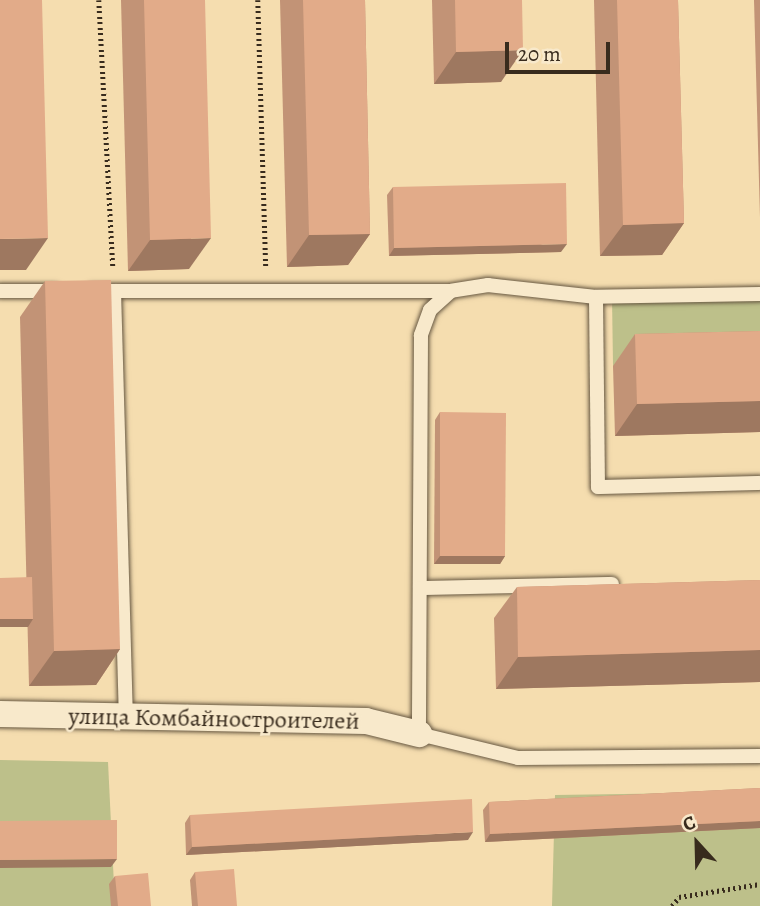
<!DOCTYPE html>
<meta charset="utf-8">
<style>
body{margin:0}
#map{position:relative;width:760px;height:906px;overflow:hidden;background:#f5ddaf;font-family:Alegreya,serif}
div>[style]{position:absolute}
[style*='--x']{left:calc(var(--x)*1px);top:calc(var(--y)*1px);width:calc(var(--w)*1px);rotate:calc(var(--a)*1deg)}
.green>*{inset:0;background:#bdc08a}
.path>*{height:4.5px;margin-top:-2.25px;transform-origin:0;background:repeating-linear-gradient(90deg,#382b1d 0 2px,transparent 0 5.5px)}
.roads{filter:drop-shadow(0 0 2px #675842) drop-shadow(0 0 2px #675842)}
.lane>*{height:14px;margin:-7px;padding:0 7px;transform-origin:7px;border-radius:7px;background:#f8e9cb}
.street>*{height:26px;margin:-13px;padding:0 13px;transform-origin:13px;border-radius:13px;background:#f8e9cb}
.wall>*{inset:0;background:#c29376}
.shaded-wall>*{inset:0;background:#9e7860}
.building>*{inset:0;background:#e2ab89}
span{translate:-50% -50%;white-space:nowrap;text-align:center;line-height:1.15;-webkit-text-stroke:5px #f8e9cb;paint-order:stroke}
.street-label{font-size:24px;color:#382b1d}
.north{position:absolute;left:662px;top:808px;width:70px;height:70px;-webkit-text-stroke:5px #f8e9cb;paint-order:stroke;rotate:338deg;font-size:19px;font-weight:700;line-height:28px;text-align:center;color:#382b1d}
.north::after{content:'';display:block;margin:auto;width:24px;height:32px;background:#382b1d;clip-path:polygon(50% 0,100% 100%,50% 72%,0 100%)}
.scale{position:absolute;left:505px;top:42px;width:105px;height:32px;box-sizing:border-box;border:4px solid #382b1d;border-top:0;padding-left:9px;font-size:21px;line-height:24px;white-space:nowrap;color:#382b1d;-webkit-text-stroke:5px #f8e9cb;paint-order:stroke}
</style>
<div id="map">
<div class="green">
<i style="clip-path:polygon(760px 294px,760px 362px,613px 366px,612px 297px)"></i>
<i style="clip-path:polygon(0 760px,108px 762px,115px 906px,0 906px)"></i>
<i style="clip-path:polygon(760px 792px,760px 906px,552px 906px,555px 795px)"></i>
</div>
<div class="path">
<i style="--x:99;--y:0;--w:268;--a:87"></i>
<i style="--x:258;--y:0;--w:269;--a:88.3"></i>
<i style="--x:672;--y:906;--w:11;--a:-52"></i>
<i style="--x:679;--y:897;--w:82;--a:-9.1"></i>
</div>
<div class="roads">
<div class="lane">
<i style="--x:0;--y:291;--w:55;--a:0"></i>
<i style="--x:92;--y:291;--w:359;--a:0"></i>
<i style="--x:114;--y:291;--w:425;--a:88.4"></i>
<i style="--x:760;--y:294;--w:164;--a:179"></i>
<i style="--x:596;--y:297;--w:109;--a:-173.7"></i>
<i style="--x:488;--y:285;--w:37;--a:171"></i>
<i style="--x:451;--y:291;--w:28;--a:138"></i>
<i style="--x:430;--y:310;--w:27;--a:110"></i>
<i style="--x:421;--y:335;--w:399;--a:90.3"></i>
<i style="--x:419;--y:734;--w:102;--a:13.6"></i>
<i style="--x:518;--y:758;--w:242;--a:-0.5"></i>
<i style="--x:596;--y:297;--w:190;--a:89.4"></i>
<i style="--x:598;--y:487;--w:162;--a:-1.4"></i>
<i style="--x:420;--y:588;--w:192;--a:-1.2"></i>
</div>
<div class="street">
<i style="--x:0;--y:714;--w:366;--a:1.1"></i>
<i style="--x:366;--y:721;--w:55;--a:13.8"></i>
</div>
</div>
<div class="wall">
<i style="clip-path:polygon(121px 0,205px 0,189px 269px,128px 271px)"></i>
<i style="clip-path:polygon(280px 0,365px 0,370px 234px,348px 265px,287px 267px)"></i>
<i style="clip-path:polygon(432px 0,522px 0,501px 82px,434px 84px)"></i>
<i style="clip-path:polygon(594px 0,678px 0,684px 223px,662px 255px,600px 256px)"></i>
<i style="clip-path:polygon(754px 0,760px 0,760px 218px)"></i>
<i style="clip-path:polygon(393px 187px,561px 252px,389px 256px,387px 195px)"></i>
<i style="clip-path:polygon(45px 281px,120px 649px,96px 685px,29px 686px,20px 317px)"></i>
<i style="clip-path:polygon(760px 331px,760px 432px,615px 436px,613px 366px,635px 334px)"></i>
<i style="clip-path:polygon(440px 412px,505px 556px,500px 564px,434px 564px,435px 420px)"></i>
<i style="clip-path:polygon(760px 580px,760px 682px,496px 689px,494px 618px,517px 587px)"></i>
<i style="clip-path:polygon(760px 788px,760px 828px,485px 842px,483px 810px,489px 802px)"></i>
<i style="clip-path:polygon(190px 815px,468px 840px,186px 855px,185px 823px)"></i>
<i style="clip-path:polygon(195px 872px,237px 906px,192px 906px,190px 880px)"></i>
<i style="clip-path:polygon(115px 876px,151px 906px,111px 906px,109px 884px)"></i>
</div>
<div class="shaded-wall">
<i style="clip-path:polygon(523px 50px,501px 82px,434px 84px,456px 52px)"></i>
<i style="clip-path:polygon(684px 223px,662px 255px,600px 256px,623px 225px)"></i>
<i style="clip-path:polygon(370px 234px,348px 265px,287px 267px,309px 235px)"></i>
<i style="clip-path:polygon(48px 238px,26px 270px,0 270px,0 239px)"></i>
<i style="clip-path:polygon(211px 238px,189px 269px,128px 271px,150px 240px)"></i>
<i style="clip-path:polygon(567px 244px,561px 252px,389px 256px,394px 248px)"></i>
<i style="clip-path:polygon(760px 401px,760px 432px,615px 436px,637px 404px)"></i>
<i style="clip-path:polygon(440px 556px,505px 556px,500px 564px,434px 564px)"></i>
<i style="clip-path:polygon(0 619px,33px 619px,28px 627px,0 627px)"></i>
<i style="clip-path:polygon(120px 649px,96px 685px,29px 686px,54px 651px)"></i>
<i style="clip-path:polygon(760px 650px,760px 682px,496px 689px,518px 657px)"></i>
<i style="clip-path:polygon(760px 821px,760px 828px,485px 842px,490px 834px)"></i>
<i style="clip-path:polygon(473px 832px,468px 840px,186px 855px,192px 847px)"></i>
<i style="clip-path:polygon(117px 859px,111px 867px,0 868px,0 860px)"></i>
</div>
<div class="building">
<i style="clip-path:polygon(0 0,42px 0,48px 238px,0 239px)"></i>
<i style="clip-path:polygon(144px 0,205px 0,211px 238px,150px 240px)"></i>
<i style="clip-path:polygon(303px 0,365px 0,370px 234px,309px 235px)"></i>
<i style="clip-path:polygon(455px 0,522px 0,523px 50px,456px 52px)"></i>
<i style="clip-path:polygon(617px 0,678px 0,684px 223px,623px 225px)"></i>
<i style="clip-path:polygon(566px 183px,567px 244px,394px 248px,393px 187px)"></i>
<i style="clip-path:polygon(111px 280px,120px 649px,54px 651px,45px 281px)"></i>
<i style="clip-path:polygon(760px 331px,760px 401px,637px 404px,635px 334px)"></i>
<i style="clip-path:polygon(440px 412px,506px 413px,505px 556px,440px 556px)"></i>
<i style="clip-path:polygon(32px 577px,33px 619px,0 619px,0 578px)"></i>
<i style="clip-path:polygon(760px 580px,760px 650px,518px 657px,517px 587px)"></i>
<i style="clip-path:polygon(760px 788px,760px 821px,490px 834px,489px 802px)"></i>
<i style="clip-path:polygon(472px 799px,473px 832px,192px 847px,190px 815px)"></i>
<i style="clip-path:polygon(117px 820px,117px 859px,0 860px,0 821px)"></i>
<i style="clip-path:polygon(234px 869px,237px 906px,198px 906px,195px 872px)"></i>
<i style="clip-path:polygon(148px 873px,151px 906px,118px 906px,115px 876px)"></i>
</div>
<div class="street-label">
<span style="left:214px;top:719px;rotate:1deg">улица Комбайностроителей</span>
</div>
<div class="north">С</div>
<div class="scale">20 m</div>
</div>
